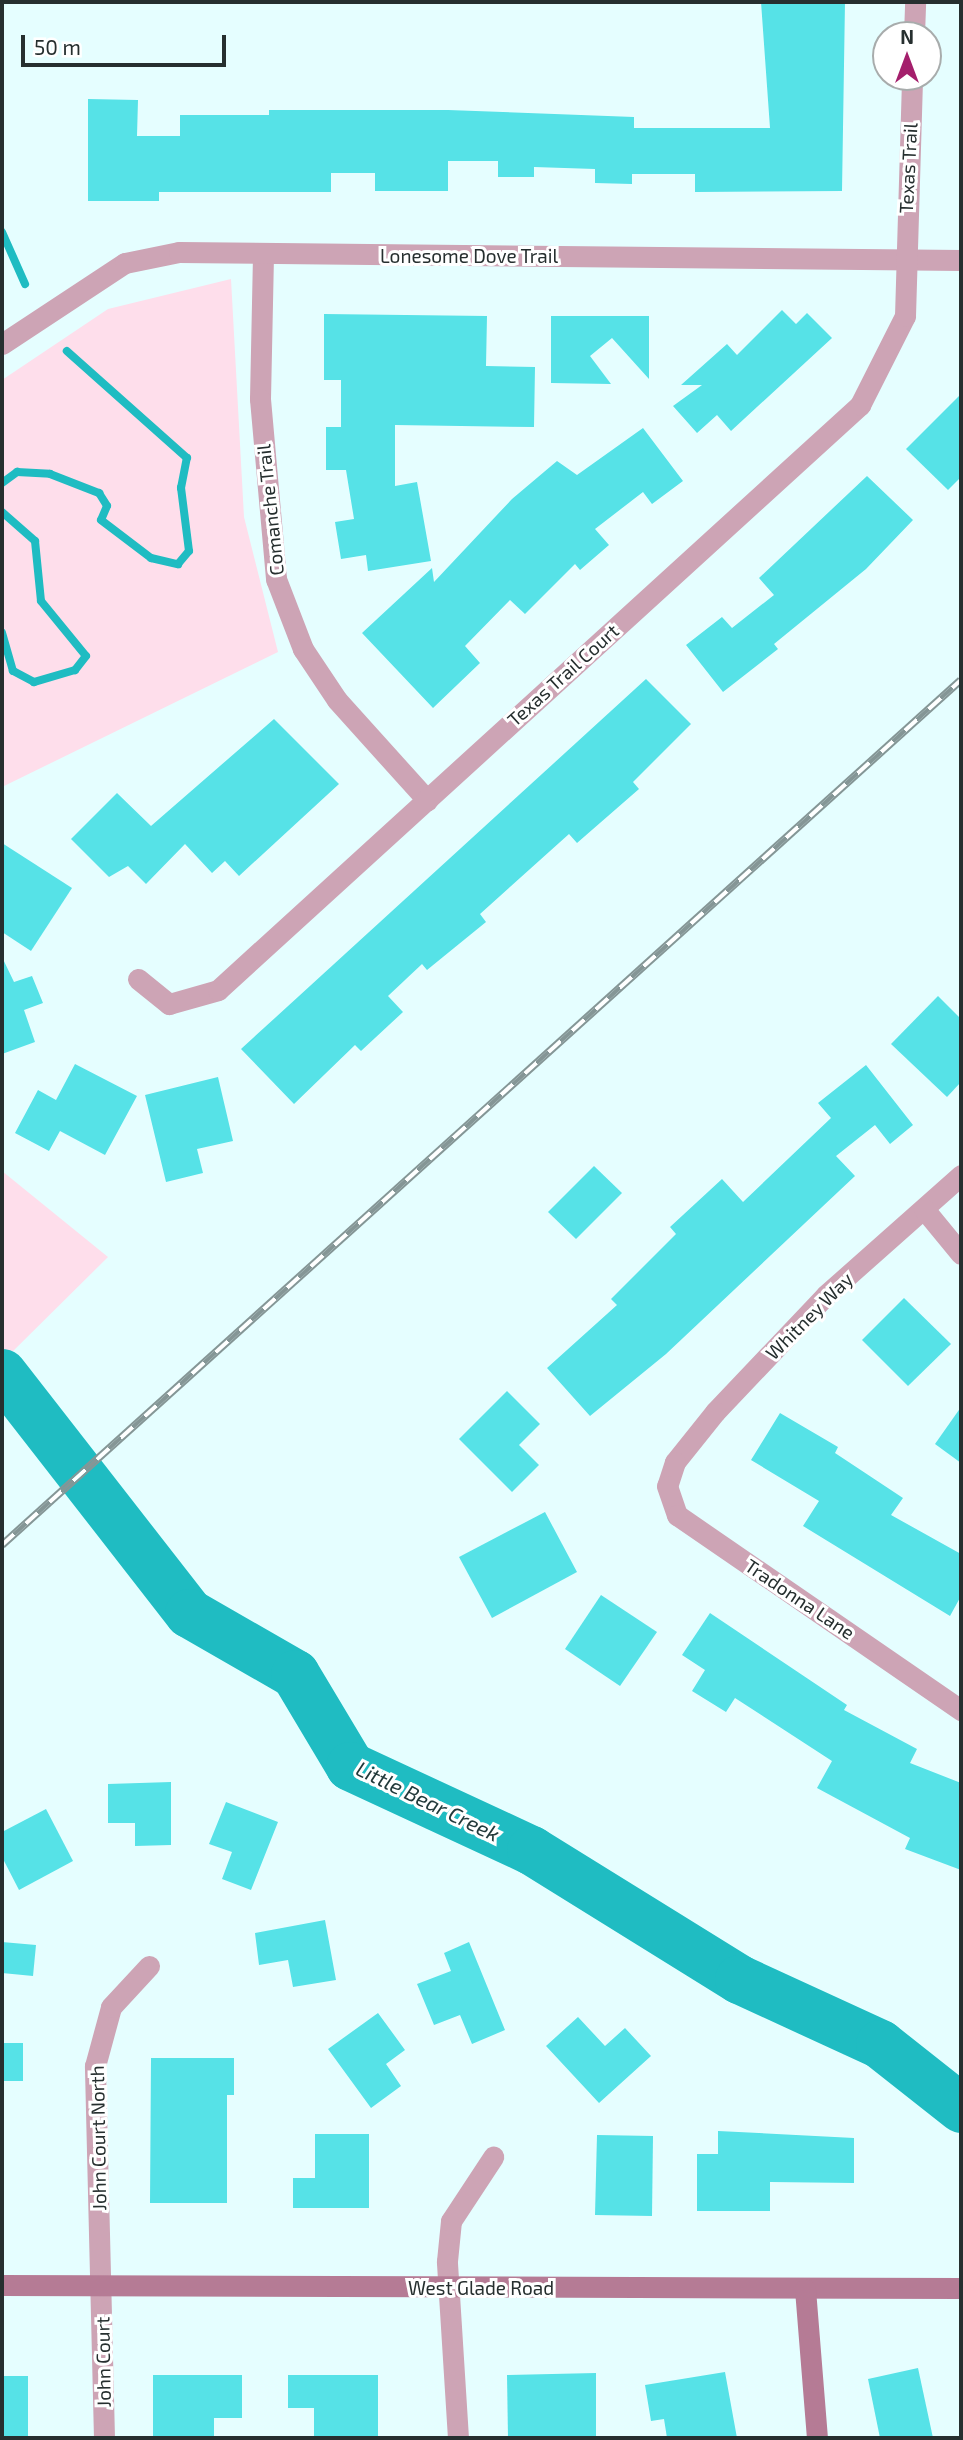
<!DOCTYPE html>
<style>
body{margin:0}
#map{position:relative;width:963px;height:2440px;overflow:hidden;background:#e5feff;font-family:"Exo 2",sans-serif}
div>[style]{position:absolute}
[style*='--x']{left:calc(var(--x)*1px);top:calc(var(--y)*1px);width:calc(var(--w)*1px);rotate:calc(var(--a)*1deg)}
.green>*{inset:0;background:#fedeeb}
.stream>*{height:8px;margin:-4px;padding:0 4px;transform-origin:4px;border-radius:4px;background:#1fbcc2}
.river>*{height:49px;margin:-24.5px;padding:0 24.5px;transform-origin:24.5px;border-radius:24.5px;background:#1fbcc2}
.building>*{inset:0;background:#56e2e7}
.street>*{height:21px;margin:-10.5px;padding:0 10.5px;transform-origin:10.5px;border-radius:10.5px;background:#cda4b5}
.secondary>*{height:21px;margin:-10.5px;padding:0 10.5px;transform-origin:10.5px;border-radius:10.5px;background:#b57b95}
.rail>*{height:8px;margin-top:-4px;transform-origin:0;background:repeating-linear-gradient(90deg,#fff 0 16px,#859696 0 32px);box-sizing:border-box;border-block:2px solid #859696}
span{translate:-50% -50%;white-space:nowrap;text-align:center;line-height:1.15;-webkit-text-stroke:6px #fff;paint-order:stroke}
.street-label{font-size:19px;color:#262f2f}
.water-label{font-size:21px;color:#233a3b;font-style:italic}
.frame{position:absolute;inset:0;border:4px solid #262f2f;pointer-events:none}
.north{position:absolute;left:872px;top:21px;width:70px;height:70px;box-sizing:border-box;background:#fff;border:2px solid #a8acac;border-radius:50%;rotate:0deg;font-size:19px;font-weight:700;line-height:28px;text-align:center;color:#262f2f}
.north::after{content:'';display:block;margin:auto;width:24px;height:32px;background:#a41f6c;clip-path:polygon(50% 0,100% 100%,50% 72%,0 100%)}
.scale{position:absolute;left:21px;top:35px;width:205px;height:32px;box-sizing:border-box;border:4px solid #262f2f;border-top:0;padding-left:9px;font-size:21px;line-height:24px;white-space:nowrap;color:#262f2f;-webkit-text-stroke:5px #fff;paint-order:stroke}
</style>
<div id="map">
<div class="green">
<i style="clip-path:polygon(231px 279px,244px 517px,278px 652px,2px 787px,2px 380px,108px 309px)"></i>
<i style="clip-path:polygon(2px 1171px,108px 1257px,2px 1362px)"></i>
</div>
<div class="stream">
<i style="--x:2;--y:232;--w:57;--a:66.1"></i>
<i style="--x:2;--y:483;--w:19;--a:-36"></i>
<i style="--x:17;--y:472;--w:33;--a:3"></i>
<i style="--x:50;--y:474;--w:53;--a:21.2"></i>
<i style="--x:99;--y:493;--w:15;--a:58"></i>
<i style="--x:107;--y:506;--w:15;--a:113"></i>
<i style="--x:101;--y:520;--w:63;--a:37.2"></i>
<i style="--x:151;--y:558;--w:28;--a:13"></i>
<i style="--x:178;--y:564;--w:17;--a:-50"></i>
<i style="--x:189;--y:551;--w:64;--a:-97.2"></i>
<i style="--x:181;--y:488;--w:31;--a:-79"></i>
<i style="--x:187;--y:458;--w:161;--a:-138.3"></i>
<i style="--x:2;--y:512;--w:44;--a:41.3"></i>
<i style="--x:35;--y:541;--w:60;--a:84.3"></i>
<i style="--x:41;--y:601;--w:71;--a:50.7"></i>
<i style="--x:86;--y:656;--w:18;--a:128"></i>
<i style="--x:75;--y:670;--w:43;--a:163.7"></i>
<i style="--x:34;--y:682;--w:24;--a:-152"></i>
<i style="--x:13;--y:671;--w:40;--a:-106"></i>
</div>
<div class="river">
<i style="--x:2;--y:1373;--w:304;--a:52.1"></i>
<i style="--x:189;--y:1613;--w:122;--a:29.9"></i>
<i style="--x:295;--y:1674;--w:107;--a:59.1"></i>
<i style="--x:350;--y:1766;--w:200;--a:24.9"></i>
<i style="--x:531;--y:1850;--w:245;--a:31.8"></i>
<i style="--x:739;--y:1979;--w:155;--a:24.7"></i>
<i style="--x:880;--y:2044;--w:103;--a:38.3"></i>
</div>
<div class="building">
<i style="clip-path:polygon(761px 2px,845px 2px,842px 191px,695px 192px,695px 174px,632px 174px,632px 184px,595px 183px,595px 169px,534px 167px,534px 177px,498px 177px,498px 161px,448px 161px,448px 191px,375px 191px,375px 173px,331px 173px,331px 192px,159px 192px,159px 201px,88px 201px,88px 99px,138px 100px,137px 136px,180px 136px,180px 115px,269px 115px,269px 110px,448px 110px,634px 117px,634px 128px,770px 128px)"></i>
<i style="clip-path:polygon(782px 310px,796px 324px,807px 313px,832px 338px,731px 431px,717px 415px,697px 433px,673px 406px,702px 385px,681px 385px,727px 344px,737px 355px)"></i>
<i style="clip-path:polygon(324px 314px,487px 316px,486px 366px,535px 367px,534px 427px,395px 425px,395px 486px,417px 482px,431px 561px,368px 571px,366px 555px,341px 559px,335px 522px,354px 519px,346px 470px,326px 470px,326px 427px,341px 427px,341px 380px,324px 380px)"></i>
<i style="clip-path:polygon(551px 316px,649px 316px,649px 379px,612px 338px,590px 356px,611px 384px,551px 383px)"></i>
<i style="clip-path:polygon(961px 394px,961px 477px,948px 490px,906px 449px)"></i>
<i style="clip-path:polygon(643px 428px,683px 481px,652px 504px,643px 492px,595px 529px,609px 545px,580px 570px,575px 564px,525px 614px,510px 600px,465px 646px,480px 663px,433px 708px,362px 633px,432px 568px,434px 582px,512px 499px,557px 461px,577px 475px)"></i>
<i style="clip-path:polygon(867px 476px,913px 520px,866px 569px,774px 644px,778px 649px,723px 692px,686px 645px,722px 617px,732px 628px,774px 595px,759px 578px)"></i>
<i style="clip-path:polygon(646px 679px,691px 724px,633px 782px,639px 789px,577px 843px,569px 834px,480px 914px,486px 922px,427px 970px,422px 964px,388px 996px,403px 1012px,361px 1051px,355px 1045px,294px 1104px,241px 1049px)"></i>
<i style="clip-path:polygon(274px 719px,339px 784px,239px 876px,225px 861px,212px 873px,185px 844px,146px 884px,128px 866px,109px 877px,71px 839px,117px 793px,151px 826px)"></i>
<i style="clip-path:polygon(2px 843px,72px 888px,31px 951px,2px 932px)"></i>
<i style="clip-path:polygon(2px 957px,14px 982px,32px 976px,43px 1003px,24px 1010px,35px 1042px,2px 1054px)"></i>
<i style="clip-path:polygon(938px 996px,961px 1019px,961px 1082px,947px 1097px,891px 1044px)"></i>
<i style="clip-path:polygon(75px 1064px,137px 1096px,105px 1155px,60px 1131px,49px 1151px,15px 1133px,38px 1090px,56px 1100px)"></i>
<i style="clip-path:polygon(866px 1065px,913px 1125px,890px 1144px,875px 1125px,836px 1156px,855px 1176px,666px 1354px,590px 1416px,547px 1368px,617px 1305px,611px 1299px,676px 1234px,670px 1227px,722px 1179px,743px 1202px,831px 1118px,818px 1103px)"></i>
<i style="clip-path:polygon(218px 1077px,233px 1141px,197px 1149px,203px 1173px,166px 1182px,145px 1095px)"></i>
<i style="clip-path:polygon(594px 1166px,622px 1193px,576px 1239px,548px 1212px)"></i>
<i style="clip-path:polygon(904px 1298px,951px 1344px,908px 1386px,862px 1340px)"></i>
<i style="clip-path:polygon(507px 1391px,540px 1424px,519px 1445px,539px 1465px,512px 1492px,459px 1439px)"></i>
<i style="clip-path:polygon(961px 1407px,961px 1463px,935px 1444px)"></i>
<i style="clip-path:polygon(780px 1413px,838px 1447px,835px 1453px,903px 1498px,891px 1515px,961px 1554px,961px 1596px,950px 1616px,803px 1526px,819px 1501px,751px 1460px)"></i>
<i style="clip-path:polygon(545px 1512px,577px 1572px,492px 1618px,459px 1557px)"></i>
<i style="clip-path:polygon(601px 1595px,657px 1632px,620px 1686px,565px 1649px)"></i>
<i style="clip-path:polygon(710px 1613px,847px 1705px,844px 1710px,917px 1749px,910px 1763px,961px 1783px,961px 1870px,905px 1849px,910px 1838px,817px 1788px,832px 1761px,735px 1698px,726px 1712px,692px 1691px,705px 1670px,682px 1655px)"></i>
<i style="clip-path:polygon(171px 1782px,171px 1845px,135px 1846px,135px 1823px,108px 1823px,108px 1784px)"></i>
<i style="clip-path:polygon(226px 1802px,278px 1822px,251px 1890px,222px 1879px,232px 1852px,209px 1844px)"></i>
<i style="clip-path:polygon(46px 1809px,73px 1861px,19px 1890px,2px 1857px,2px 1832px)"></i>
<i style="clip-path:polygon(325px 1920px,336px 1980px,293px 1987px,288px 1960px,259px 1965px,255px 1933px)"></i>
<i style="clip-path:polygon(2px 1942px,36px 1945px,33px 1976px,2px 1973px)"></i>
<i style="clip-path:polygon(469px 1942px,505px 2030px,472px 2044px,460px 2015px,434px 2025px,417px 1984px,451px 1971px,444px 1953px)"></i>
<i style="clip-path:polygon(378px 2013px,405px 2050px,386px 2064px,401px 2086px,371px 2108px,328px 2049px)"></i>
<i style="clip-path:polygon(578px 2017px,605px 2046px,625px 2028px,651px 2056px,599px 2103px,546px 2046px)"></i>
<i style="clip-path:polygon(2px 2043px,23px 2043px,23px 2081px,2px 2081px)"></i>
<i style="clip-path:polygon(151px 2058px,234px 2058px,234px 2095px,227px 2095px,227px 2203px,150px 2203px)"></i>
<i style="clip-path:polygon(718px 2131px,854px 2138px,854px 2183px,770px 2182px,770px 2211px,697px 2211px,697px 2154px,718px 2154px)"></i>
<i style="clip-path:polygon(315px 2134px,369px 2134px,369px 2208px,293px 2208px,293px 2178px,315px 2178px)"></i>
<i style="clip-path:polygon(597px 2135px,653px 2136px,652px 2216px,595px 2215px)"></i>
<i style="clip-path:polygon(918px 2368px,933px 2438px,880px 2438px,868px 2379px)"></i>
<i style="clip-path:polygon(725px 2372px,737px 2438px,667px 2438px,664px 2419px,651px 2421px,645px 2385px)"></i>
<i style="clip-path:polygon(596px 2373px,596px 2438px,508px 2438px,507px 2375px)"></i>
<i style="clip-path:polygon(153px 2375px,242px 2375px,242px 2418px,214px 2418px,214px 2438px,153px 2438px)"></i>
<i style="clip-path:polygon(288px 2375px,378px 2375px,378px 2438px,314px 2438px,314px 2408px,288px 2408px)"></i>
<i style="clip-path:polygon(2px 2376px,28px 2376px,28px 2438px,2px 2438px)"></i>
</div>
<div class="street">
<i style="--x:914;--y:35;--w:33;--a:-88"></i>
<i style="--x:263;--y:255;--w:144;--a:91.2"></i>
<i style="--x:260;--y:399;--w:181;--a:84.9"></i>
<i style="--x:276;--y:579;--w:75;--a:68.9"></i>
<i style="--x:303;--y:649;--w:61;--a:56.3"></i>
<i style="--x:337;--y:700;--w:135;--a:48"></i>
<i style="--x:2;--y:344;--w:147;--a:-33.4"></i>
<i style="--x:125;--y:263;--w:55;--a:-11.5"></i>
<i style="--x:179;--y:252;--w:782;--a:0.59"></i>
<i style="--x:138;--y:979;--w:40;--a:39"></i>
<i style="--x:169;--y:1004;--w:51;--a:-15.9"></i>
<i style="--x:218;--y:990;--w:869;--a:-42.34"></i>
<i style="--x:860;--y:405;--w:100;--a:-63.2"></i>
<i style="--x:905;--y:316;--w:239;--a:-88.3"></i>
<i style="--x:961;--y:1175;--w:181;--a:138.4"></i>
<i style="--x:826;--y:1295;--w:161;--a:133.5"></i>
<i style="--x:715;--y:1412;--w:64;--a:128.7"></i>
<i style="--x:675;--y:1462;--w:25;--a:108"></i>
<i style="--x:667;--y:1486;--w:31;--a:71"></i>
<i style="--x:677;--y:1515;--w:345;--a:34.5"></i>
<i style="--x:924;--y:1209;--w:58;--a:50.6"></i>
<i style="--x:104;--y:2438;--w:372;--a:-91.4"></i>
<i style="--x:95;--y:2066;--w:61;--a:-74.8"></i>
<i style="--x:111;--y:2007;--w:56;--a:-47.2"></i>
<i style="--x:458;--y:2438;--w:177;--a:-93.6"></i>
<i style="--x:447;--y:2261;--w:40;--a:-84.3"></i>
<i style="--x:451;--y:2221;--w:77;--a:-56.7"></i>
</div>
<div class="secondary">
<i style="--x:2;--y:2285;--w:959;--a:0.18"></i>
<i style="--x:805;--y:2289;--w:149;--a:85.4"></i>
</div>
<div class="rail">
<i style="--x:2;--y:1545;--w:1291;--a:-42.05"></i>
</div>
<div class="street-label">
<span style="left:908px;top:168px;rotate:-87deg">Texas Trail</span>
<span style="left:469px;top:256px">Lonesome Dove Trail</span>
<span style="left:270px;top:510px;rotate:-96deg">Comanche Trail</span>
<span style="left:563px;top:675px;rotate:-42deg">Texas Trail Court</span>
<span style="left:809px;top:1316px;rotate:-45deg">Whitney Way</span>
<span style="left:800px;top:1599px;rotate:34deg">Tradonna Lane</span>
<span style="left:98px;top:2138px;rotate:-91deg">John Court North</span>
<span style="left:481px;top:2288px">West Glade Road</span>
<span style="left:103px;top:2362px;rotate:-91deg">John Court</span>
</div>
<div class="water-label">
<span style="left:428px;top:1801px;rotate:26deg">Little Bear Creek</span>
</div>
<div class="frame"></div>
<div class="north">N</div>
<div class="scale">50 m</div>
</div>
